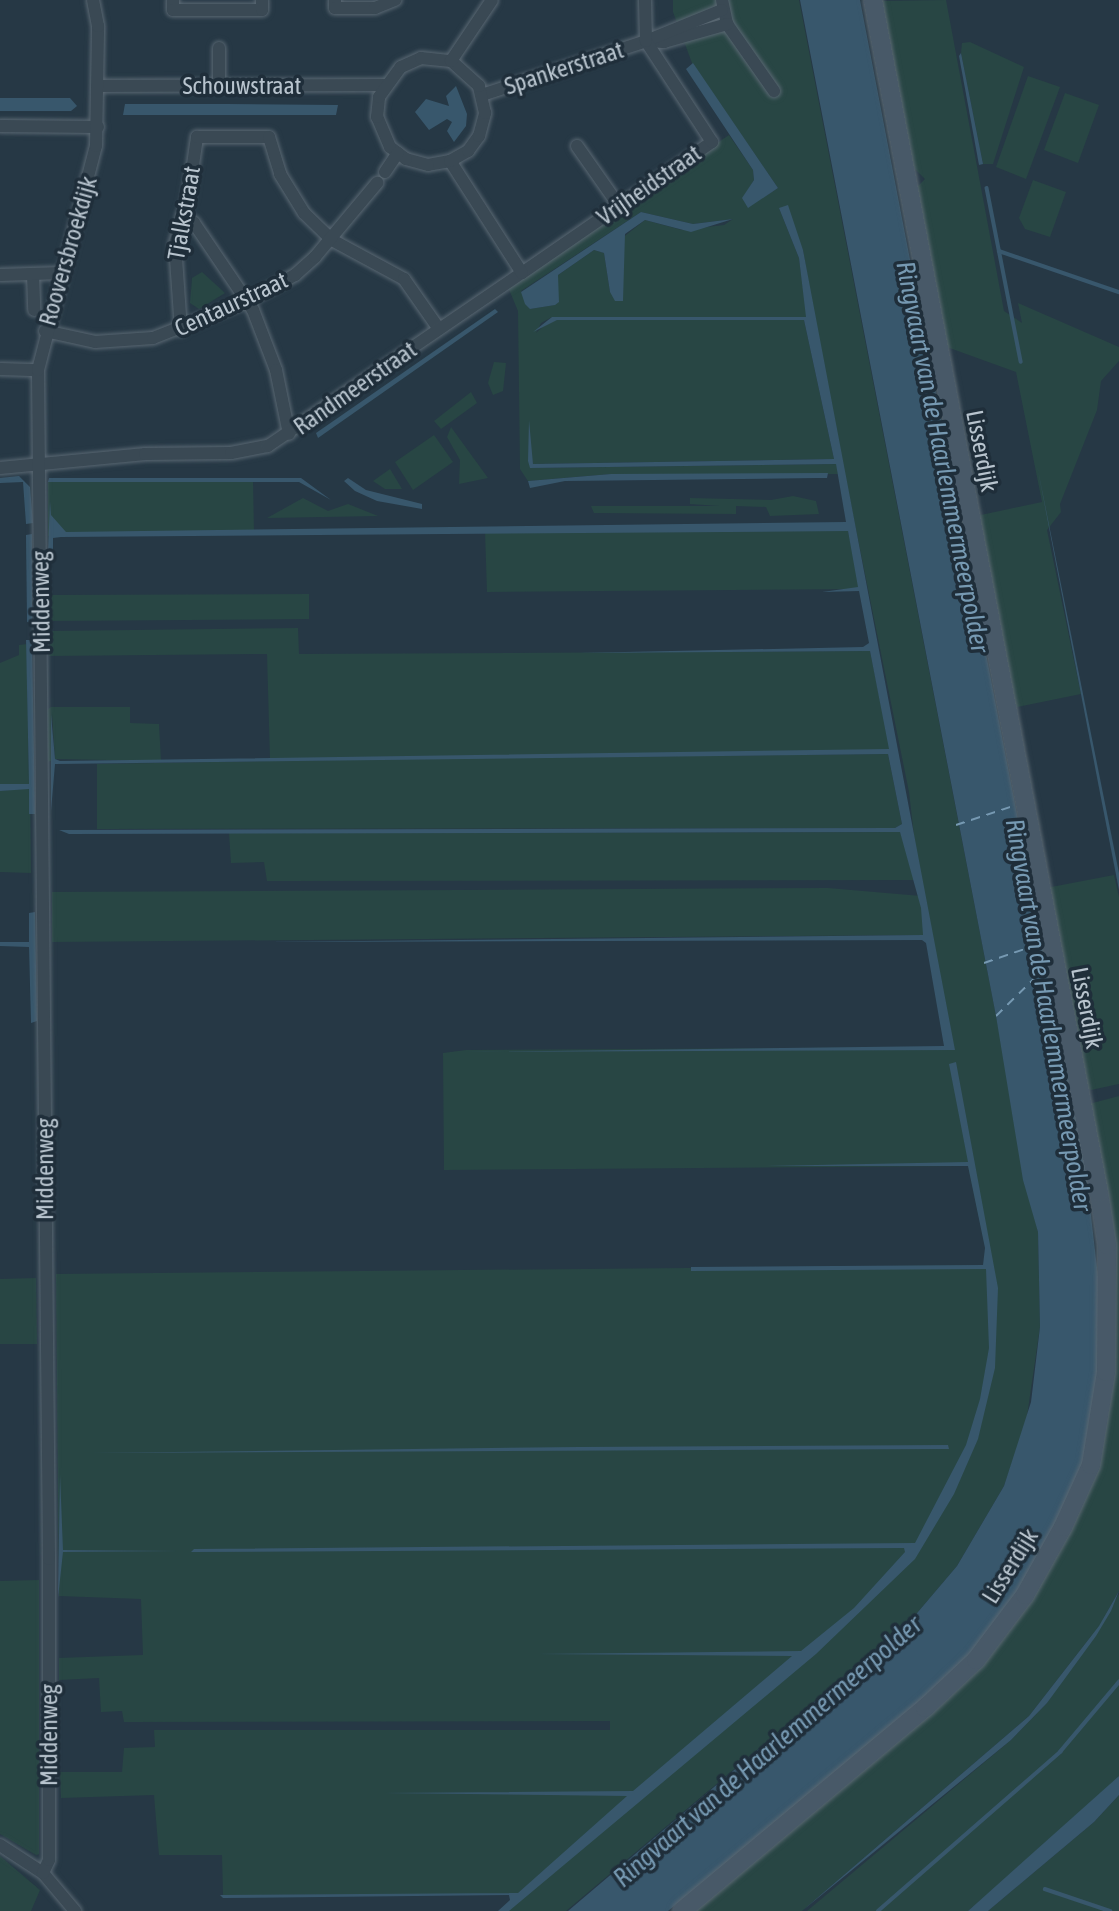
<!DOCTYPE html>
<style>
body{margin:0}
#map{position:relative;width:1119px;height:1911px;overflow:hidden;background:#263845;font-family:"Asap Condensed",sans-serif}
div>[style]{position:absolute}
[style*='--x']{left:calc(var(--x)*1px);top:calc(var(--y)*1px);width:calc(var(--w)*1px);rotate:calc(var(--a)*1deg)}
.green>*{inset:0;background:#284644}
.water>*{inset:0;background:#38576c}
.stream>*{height:3.5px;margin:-1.75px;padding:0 1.75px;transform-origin:1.75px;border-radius:1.75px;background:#38576c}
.ferry>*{height:2px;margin-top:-1px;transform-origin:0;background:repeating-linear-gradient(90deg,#7699b2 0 9px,transparent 0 16px)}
.roads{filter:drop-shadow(0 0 2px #596772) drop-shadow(0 0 2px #596772)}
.street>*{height:12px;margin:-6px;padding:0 6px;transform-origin:6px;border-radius:6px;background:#3a4954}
.secondary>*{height:18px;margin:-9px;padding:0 9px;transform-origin:9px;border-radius:9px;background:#485968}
span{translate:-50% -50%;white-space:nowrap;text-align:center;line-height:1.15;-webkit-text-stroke:7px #1f2e3a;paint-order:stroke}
.street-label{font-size:24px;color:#b8c4ce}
.water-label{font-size:26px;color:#7699b2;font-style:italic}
</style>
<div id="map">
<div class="green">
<i style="clip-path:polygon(evenodd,673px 0,799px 0,1038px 1232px,1040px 1327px,1026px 1423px,1004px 1486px,957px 1566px,912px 1619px,566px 1911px,502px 1911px,521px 1894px,223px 1895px,222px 1855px,159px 1855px,154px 1795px,61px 1798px,60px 1772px,122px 1772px,124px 1748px,155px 1747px,154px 1730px,610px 1730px,610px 1721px,124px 1722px,122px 1711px,101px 1712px,99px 1678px,59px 1680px,59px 1658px,143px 1655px,141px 1599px,59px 1596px,56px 1274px,989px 1265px,968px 1166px,444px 1170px,443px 1053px,466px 1050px,949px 1047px,929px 935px,52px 942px,52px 892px,828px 888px,921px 896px,909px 792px,823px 366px,803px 250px,779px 208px,799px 258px,807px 317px,552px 317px,541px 323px,536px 333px,549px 321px,557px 320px,804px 320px,834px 459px,533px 464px,532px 460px,530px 468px,837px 464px,838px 474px,611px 474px,528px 481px,520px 469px,518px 311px,508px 287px,729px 135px,753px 170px,754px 180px,743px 198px,748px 207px,778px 188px,692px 63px,673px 12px,673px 0,641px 212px,693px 224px,733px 219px,724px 225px,682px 230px,645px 220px,621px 239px,623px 300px,610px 292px,604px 253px,594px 250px,558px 275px,554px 305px,530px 309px,521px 291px,641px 212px)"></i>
<i style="clip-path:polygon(946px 0,1004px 311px,1022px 323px,1018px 303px,1119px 347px,1119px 361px,1101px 381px,1097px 410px,1060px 504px,1061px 512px,1047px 530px,1081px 694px,1012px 708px,976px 516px,1042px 502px,1016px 372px,944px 346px,915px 189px,925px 179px,910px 164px,880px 1px)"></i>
<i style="clip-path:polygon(970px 42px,1024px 67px,993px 164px,983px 164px,961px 53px,962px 43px)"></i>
<i style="clip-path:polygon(1028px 76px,1060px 87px,1026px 179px,996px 167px)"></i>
<i style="clip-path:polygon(1065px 93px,1099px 105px,1078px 163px,1044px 150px)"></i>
<i style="clip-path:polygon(1033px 180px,1066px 192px,1050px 237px,1025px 229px,1019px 218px)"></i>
<i style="clip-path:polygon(202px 272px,225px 293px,199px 309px,190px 303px,192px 278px)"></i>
<i style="clip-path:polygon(494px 362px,506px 363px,503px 391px,493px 395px,488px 383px)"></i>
<i style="clip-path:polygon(471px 392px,477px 403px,441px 429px,434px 421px)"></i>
<i style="clip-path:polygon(451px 427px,488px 478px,459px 484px,460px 460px,447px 437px)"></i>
<i style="clip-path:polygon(434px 435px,453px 462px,413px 490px,395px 462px)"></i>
<i style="clip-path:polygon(390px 469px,402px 489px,385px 489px,373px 481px)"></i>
<i style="clip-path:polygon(253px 480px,254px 534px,48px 536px,48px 482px)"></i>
<i style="clip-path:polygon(793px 496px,816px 501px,819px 514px,770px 516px,766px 507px,736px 506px,736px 514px,594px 513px,591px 506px,719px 506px,690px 504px,690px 498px,771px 500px)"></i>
<i style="clip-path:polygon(303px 498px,328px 511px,348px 504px,378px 516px,267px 518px)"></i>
<i style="clip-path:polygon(485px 531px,848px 531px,861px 589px,487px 592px)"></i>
<i style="clip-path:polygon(309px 594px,309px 619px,49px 621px,49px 595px)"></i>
<i style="clip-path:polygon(298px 628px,299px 654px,870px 651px,890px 749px,885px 752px,572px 757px,888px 754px,902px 824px,895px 828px,97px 829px,97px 764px,390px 759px,270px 760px,267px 654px,49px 656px,50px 631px)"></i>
<i style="clip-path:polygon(27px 644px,29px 785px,0 784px,0 663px,19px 655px,19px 645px)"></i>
<i style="clip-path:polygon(51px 707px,130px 707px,130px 723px,159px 724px,161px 761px,55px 759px,52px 714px,51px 761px,46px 762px,47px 710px)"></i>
<i style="clip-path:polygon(30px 788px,31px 873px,0 872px,0 791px)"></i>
<i style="clip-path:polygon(900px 832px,919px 880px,267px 881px,264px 862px,231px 863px,229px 833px)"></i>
<i style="clip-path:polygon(1114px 875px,1119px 897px,1119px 1084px,1091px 1090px,1084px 1086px,1046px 888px)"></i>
<i style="clip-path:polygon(1119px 1096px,1119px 1591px,1099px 1626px,1029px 1716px,802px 1911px,686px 1911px,1111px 1380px,1089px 1104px)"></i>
<i style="clip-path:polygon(36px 1278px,37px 1344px,0 1344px,0 1279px)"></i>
<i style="clip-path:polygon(39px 1580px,39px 1854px,36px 1855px,0 1834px,0 1581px)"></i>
<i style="clip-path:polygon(1119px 1594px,1119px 1776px,1085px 1811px,968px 1911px,807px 1911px,1011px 1740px,1047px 1703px)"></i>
<i style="clip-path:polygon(1119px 1795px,1119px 1911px,988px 1911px,1094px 1822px)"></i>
<i style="clip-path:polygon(0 1856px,40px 1890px,31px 1911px,0 1911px)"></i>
</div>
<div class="water">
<i style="clip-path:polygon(800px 0,860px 0,1086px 1172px,1103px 1320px,1094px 1419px,1081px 1472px,1028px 1580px,980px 1645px,946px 1679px,668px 1911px,568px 1911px,912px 1619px,957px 1566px,1004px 1486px,1031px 1402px,1040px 1327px,1038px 1232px,1023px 1180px,996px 1016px)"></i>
<i style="clip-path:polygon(961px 53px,983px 164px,979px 165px,959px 56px)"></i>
<i style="clip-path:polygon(693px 63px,778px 188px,748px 208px,742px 198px,754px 180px,753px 170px,686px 69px)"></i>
<i style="clip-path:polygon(456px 86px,467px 114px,466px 126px,454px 142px,447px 131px,452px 122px,447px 119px,429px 130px,415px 112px,426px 99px,449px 106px,446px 96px)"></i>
<i style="clip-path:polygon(70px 98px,77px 106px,71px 111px,0 111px,0 98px)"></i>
<i style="clip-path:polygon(125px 104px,226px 104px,338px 105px,336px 115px,123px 115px)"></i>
<i style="clip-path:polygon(788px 205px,803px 250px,955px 1050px,463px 1052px,944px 1046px,926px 943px,922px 940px,263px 942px,923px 935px,921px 908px,900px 832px,69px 834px,59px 830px,895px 828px,902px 824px,888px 754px,55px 764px,51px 811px,51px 714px,55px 759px,60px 761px,889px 749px,870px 651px,578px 653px,863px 647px,869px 643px,859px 591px,822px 592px,858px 587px,848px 531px,61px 537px,53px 538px,53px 554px,48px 553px,50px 501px,51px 515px,66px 532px,846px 522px,836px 464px,530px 468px,528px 461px,529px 420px,533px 464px,834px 459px,804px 320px,557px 320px,533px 332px,552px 317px,806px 317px,799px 258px,779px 208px)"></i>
<i style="clip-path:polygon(641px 212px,693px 224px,733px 219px,691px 232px,645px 220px,625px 234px,623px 301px,615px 301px,610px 292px,604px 253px,594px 250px,558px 275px,559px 302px,555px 305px,530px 309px,525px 304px,521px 292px)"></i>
<i style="clip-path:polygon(495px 309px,498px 312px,318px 438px,316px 433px)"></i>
<i style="clip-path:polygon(1037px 465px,1119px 873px,1119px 890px,1100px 793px)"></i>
<i style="clip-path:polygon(828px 473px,827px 478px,817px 478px,565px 481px,530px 488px,528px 481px,611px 474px)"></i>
<i style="clip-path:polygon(19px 476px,30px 487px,33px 523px,26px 524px,23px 482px,0 483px,0 478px)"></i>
<i style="clip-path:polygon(49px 478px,301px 478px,331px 500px,299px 482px,48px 482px)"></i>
<i style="clip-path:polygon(348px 478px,366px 490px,422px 504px,422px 509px,377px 501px,355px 491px,344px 481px)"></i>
<i style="clip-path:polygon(32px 534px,32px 623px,27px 622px,26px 535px)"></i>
<i style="clip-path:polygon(26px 640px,32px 640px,35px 814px,29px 814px,29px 789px,0 791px,0 784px,29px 784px)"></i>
<i style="clip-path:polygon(35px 912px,37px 1021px,31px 1023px,29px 947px,0 946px,0 942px,29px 942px,29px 913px)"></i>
<i style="clip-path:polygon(956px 1062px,998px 1288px,995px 1368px,978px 1439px,954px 1494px,915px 1559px,816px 1654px,509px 1911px,498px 1911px,510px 1900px,509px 1895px,223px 1898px,220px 1895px,518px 1893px,627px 1796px,383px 1793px,633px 1791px,792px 1656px,537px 1654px,801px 1651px,854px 1608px,905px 1552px,904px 1548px,191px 1552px,194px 1549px,915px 1543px,966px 1445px,980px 1399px,989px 1348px,986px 1269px,691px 1271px,691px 1267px,983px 1265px,985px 1248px,968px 1166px,765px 1166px,968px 1162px,949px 1064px)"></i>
<i style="clip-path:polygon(948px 1445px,949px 1449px,90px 1453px,579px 1447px)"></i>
<i style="clip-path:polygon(60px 1474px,63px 1550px,179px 1551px,63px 1552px,58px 1598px)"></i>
<i style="clip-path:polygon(1119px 1591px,1111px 1611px,1096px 1636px,1047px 1703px,1011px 1740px,802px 1911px,1029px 1716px,1099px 1626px)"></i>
<i style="clip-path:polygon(1119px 1776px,1119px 1795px,1094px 1822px,988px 1911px,968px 1911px)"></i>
</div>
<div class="stream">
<i style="--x:987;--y:188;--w:177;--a:78.9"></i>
<i style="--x:999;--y:251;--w:127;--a:18.9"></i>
<i style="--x:1045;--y:1889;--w:69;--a:18.7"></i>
<i style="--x:878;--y:1911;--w:242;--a:-41.1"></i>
<i style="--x:1060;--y:1752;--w:92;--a:-49.9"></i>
</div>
<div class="ferry">
<i style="--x:956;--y:825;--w:63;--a:-18.4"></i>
<i style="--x:984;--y:963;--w:61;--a:-19"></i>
<i style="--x:996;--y:1016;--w:70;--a:-44.4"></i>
</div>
<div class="roads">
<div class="street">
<i style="--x:173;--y:0;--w:10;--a:90"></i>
<i style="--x:173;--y:10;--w:89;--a:0"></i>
<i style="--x:262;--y:10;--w:10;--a:-90"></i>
<i style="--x:335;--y:0;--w:8;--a:90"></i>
<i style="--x:335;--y:8;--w:40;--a:0"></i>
<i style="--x:375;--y:8;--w:22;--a:-22"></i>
<i style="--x:722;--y:0;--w:25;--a:78"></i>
<i style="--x:727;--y:24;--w:82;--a:55"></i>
<i style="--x:646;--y:41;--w:18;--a:3"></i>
<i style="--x:664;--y:42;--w:66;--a:-15.9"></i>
<i style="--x:99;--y:86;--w:285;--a:-0.2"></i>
<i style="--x:219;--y:86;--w:38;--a:-90"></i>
<i style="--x:482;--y:95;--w:173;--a:-18.2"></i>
<i style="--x:646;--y:41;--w:82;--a:-22.2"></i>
<i style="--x:0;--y:126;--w:98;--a:0.6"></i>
<i style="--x:577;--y:146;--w:73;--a:55"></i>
<i style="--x:450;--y:161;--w:22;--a:170"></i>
<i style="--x:428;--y:165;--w:23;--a:-165"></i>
<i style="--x:406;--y:159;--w:20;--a:-143"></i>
<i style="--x:390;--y:147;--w:33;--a:-113"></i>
<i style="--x:377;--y:117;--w:20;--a:-84"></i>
<i style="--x:379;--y:97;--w:37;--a:-54"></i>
<i style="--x:401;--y:67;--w:22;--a:-24"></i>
<i style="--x:421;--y:58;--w:30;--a:6"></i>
<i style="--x:385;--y:172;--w:23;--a:-56"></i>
<i style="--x:182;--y:216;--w:14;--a:30"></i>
<i style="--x:194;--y:223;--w:105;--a:55.9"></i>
<i style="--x:253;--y:310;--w:64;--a:69"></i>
<i style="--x:276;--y:370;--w:65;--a:78.5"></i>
<i style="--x:522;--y:273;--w:231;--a:-34.6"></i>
<i style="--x:712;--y:142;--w:121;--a:-123.2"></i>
<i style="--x:646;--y:41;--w:41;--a:-91.4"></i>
<i style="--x:33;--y:274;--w:36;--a:88"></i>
<i style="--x:0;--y:275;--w:62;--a:-1.8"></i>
<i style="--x:181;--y:330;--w:86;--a:-94"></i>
<i style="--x:175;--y:244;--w:47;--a:-73.9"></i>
<i style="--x:188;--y:199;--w:63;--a:-81.7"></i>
<i style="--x:197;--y:137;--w:72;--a:0"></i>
<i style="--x:269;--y:137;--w:39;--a:73"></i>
<i style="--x:280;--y:174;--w:46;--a:58.4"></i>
<i style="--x:304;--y:213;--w:39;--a:44"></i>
<i style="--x:332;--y:240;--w:82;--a:28.4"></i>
<i style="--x:404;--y:279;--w:61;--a:55"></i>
<i style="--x:45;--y:331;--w:51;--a:12.4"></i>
<i style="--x:95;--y:342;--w:58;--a:-3.9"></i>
<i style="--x:153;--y:338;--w:101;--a:-21.5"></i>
<i style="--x:247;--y:301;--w:55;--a:-28.4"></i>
<i style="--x:295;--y:275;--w:27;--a:-42"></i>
<i style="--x:315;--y:257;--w:97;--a:-50"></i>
<i style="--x:0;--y:369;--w:38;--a:2"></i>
<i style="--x:0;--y:468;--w:146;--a:-5.5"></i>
<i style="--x:145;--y:454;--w:86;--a:-0.7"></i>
<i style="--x:231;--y:453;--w:38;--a:-11"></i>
<i style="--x:268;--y:446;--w:307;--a:-34.3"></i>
<i style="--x:522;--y:273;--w:133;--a:-122.7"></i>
<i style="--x:450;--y:161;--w:21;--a:-29"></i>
<i style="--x:468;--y:151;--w:19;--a:-54"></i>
<i style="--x:479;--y:136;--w:24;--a:-75"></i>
<i style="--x:485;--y:113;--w:28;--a:-103"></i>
<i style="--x:479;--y:86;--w:38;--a:-138"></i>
<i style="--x:451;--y:61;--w:73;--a:-56.1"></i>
<i style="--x:0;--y:1845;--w:51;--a:33.1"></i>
<i style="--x:43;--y:1873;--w:50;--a:49.9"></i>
<i style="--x:43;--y:1873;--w:14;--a:-65"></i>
<i style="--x:49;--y:1860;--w:301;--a:-90"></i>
<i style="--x:49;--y:1559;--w:1189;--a:-90.53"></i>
<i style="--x:38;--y:370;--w:231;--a:-75.5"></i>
<i style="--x:96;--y:146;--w:120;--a:-89"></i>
<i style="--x:98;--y:26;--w:26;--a:-101"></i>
</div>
<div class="secondary">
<i style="--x:682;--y:1911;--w:317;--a:-39.9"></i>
<i style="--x:925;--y:1708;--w:70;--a:-43.3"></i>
<i style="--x:976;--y:1660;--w:81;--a:-53"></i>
<i style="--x:1025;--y:1595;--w:78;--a:-60.8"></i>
<i style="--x:1063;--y:1527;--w:68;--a:-65.7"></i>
<i style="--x:1091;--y:1465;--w:94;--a:-80.8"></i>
<i style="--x:1106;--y:1372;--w:127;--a:-89.5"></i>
<i style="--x:1107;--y:1245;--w:53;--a:-98.7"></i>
<i style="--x:1099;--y:1193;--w:1214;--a:-100.73"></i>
</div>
</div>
<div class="street-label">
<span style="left:564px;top:68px;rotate:-18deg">Spankerstraat</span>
<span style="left:242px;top:86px">Schouwstraat</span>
<span style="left:649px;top:185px;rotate:-35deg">Vrijheidstraat</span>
<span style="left:184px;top:213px;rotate:-80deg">Tjalkstraat</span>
<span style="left:68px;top:251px;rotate:-74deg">Rooversbroekdijk</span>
<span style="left:231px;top:304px;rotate:-25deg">Centaurstraat</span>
<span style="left:355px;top:388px;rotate:-35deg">Randmeerstraat</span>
<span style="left:982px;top:451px;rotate:79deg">Lisserdijk</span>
<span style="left:41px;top:602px;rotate:-91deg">Middenweg</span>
<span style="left:1087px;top:1008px;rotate:79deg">Lisserdijk</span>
<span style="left:45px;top:1169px;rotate:-90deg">Middenweg</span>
<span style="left:1010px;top:1566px;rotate:-58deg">Lisserdijk</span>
<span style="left:49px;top:1735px;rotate:-90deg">Middenweg</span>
</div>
<div class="water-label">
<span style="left:942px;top:457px;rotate:79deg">Ringvaart van de Haarlemmermeerpolder</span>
<span style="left:1048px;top:1015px;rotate:80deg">Ringvaart van de Haarlemmermeerpolder</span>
<span style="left:768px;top:1752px;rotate:-41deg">Ringvaart van de Haarlemmermeerpolder</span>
</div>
</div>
